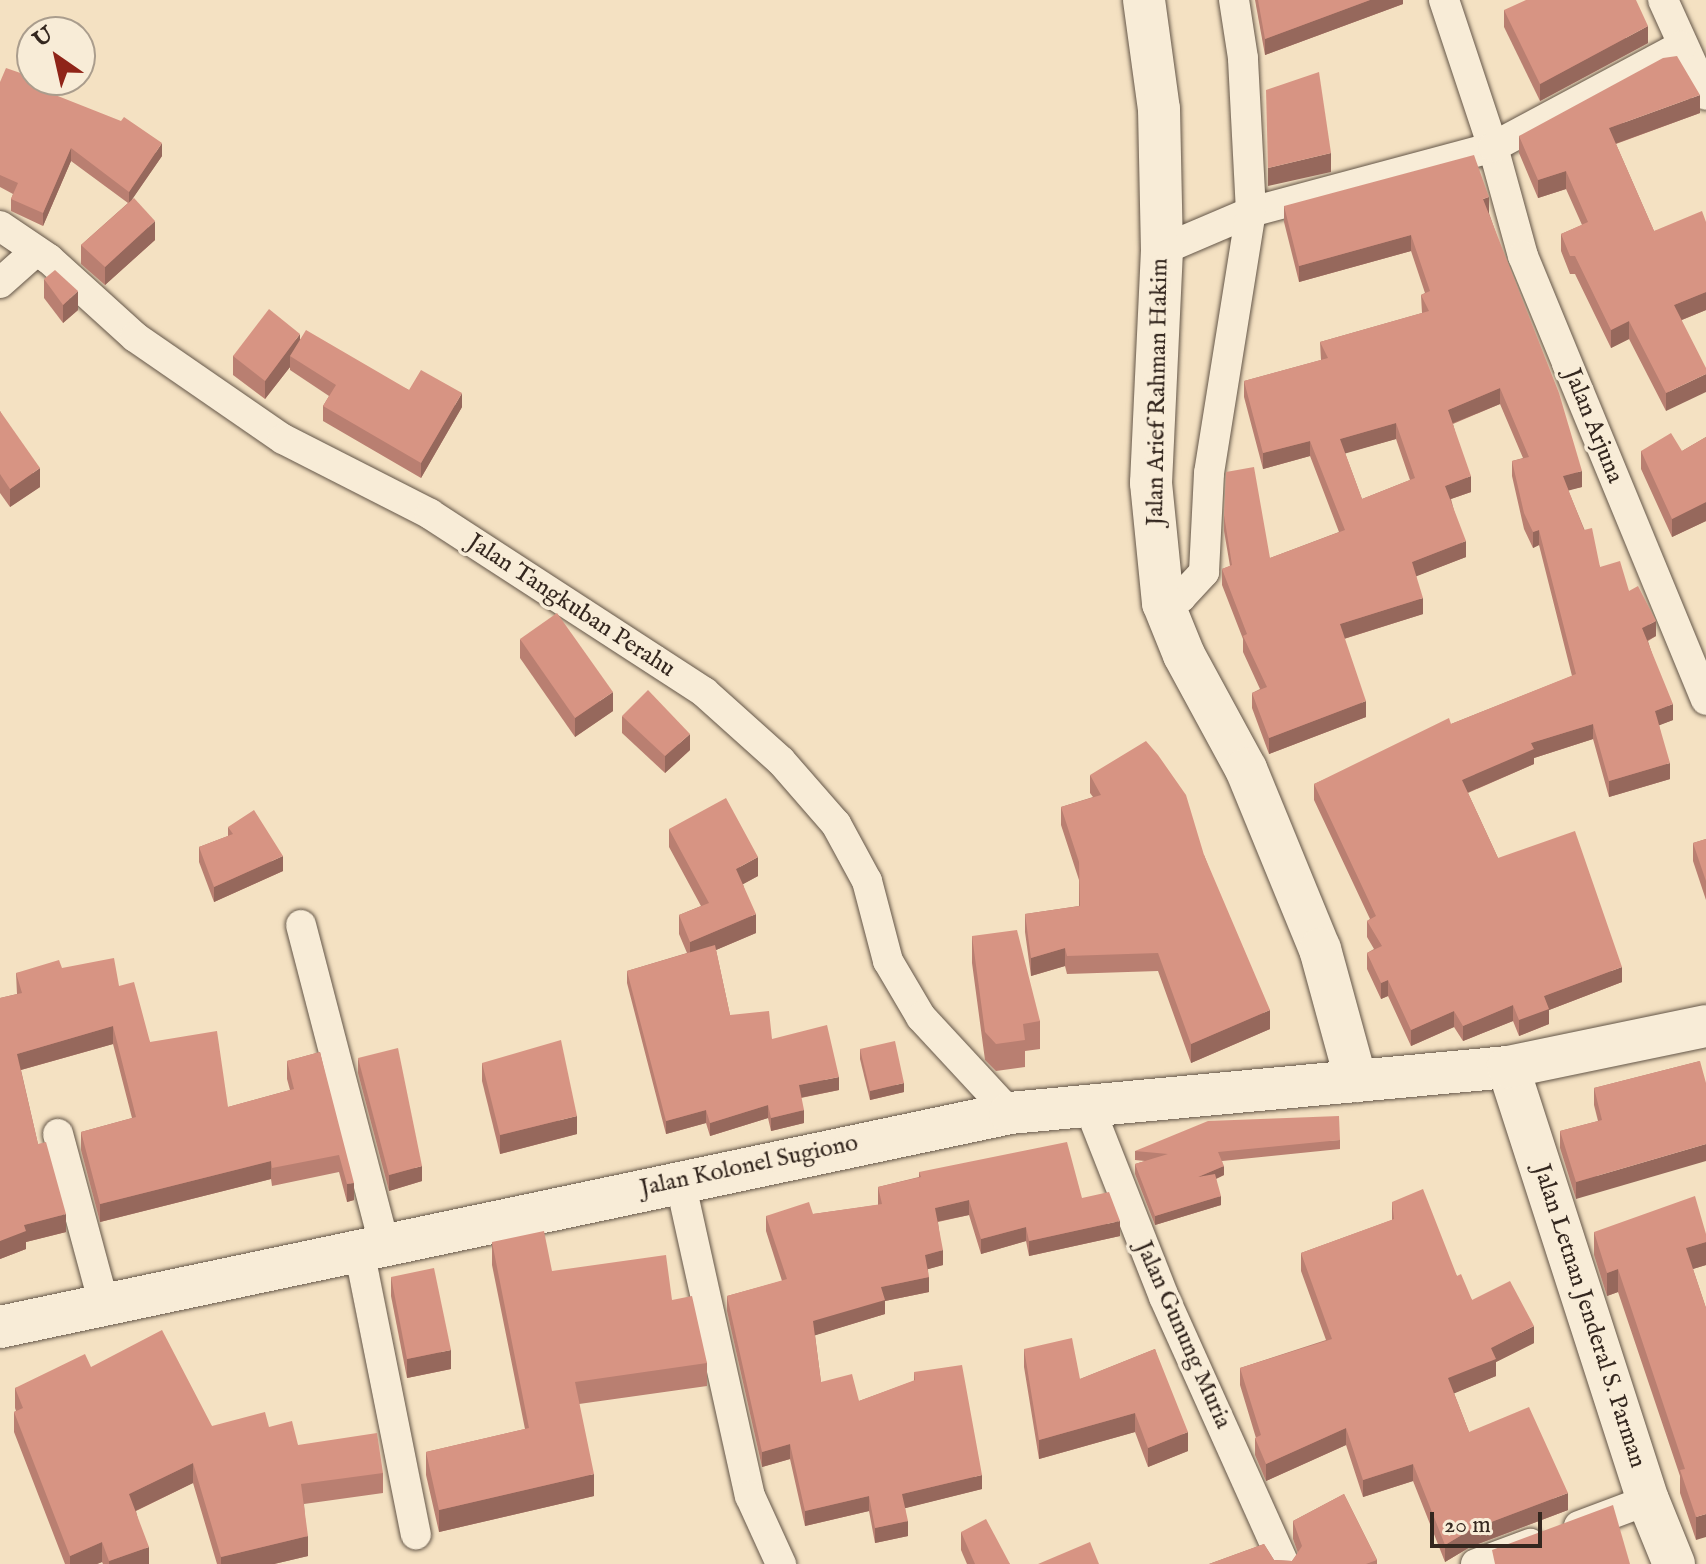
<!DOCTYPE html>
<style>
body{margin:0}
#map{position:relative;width:1706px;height:1564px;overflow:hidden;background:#f4e1c2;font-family:"IM FELL English",serif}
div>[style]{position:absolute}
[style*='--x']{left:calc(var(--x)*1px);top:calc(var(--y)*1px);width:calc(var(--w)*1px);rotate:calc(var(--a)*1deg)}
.roads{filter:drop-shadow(0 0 2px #645648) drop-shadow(0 0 2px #645648)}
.street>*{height:30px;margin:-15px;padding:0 15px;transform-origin:15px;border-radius:15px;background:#f8ecd7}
.secondary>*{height:42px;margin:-21px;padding:0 21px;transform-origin:21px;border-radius:21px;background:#f8ecd7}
.wall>*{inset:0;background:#b97f71}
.shaded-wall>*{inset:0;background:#96685c}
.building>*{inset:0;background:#d79483}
span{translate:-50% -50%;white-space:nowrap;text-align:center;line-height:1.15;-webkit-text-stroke:7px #f8ecd7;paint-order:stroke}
.street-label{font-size:24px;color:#34271f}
.north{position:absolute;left:16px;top:16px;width:80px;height:80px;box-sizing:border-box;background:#f8ecd7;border:2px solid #aa9d8d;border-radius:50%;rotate:326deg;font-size:22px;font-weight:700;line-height:32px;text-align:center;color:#34271f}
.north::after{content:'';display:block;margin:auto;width:28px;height:36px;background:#8f2418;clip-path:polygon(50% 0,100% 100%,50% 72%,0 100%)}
.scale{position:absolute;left:1430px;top:1512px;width:112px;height:36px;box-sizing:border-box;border:4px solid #34271f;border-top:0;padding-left:10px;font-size:24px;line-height:28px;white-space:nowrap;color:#34271f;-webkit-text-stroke:6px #f8ecd7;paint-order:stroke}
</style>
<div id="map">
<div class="roads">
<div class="street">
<i style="--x:1444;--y:0;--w:155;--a:71.6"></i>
<i style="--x:1493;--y:147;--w:113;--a:74.6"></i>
<i style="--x:1523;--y:256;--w:480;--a:67.6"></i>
<i style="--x:1663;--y:0;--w:104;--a:65.6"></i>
<i style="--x:0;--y:226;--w:59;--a:34"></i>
<i style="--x:49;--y:259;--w:116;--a:42.2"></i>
<i style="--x:135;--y:337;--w:180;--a:34.6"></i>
<i style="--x:283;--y:439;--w:165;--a:27"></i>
<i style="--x:430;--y:514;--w:327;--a:33"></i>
<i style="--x:704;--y:692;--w:103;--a:41.9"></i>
<i style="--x:781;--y:761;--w:84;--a:48.9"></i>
<i style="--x:836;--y:824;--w:65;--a:61.5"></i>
<i style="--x:867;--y:881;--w:83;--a:75.3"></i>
<i style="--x:888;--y:961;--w:65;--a:59.5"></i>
<i style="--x:921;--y:1017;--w:131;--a:47.2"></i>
<i style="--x:1162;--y:250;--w:97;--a:-23.1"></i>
<i style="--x:1251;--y:212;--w:251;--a:-15"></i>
<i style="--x:1493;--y:147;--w:213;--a:-28.2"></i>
<i style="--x:0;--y:283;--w:47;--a:-41.5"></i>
<i style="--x:1163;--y:603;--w:19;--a:-18"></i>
<i style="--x:1181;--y:597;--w:34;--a:-47"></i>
<i style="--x:1204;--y:572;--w:99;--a:-87.1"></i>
<i style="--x:1209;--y:473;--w:264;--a:-80.9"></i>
<i style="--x:1251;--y:212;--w:154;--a:-93"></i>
<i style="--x:1243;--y:58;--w:59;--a:-98.8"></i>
<i style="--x:301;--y:925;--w:329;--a:75.4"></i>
<i style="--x:1088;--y:1104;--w:207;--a:68.5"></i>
<i style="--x:1164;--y:1297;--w:293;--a:65.8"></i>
<i style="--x:58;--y:1134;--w:176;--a:74.9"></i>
<i style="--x:680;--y:1181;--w:323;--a:77.5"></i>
<i style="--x:750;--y:1496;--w:75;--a:65.5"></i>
<i style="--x:359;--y:1250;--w:290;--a:78.7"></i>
<i style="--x:1579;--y:1526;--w:74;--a:-20.6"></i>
<i style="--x:1476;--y:1564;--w:58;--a:-20.3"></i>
</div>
<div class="secondary">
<i style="--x:1144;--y:0;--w:110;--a:82.2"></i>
<i style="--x:1159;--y:109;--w:141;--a:88.8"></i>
<i style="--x:1162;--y:250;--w:233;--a:92.7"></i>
<i style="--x:1151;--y:483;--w:121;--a:84.3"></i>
<i style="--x:1163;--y:603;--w:56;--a:68"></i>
<i style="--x:1184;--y:655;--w:130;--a:61.5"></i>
<i style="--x:1246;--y:769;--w:195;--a:67.7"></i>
<i style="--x:1320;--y:949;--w:137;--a:74.7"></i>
<i style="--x:1508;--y:1067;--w:455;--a:72.1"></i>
<i style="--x:1648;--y:1500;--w:69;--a:67.9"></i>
<i style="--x:0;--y:1327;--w:1032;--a:-11.96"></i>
<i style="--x:1010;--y:1113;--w:500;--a:-5.28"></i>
<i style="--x:1508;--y:1067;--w:202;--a:-11.7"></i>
</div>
</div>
<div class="wall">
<i style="clip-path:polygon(1255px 0,1403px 0,1403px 4px,1265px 55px)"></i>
<i style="clip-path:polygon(1504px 10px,1648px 43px,1540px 101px,1504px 27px)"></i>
<i style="clip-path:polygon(33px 80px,33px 86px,162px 156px,132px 199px,155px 240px,105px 285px,81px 264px,81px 245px,128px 203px,71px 161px,43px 226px,11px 211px,11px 199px,13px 194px,0 187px,0 82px)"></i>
<i style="clip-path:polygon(1700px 113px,1616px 144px,1654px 231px,1706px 222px,1706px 310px,1682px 320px,1666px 411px,1629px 339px,1611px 348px,1575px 274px,1570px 274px,1561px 251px,1561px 234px,1582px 225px,1566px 189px,1538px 198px,1519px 153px,1519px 136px)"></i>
<i style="clip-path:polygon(evenodd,1284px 206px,1489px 213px,1582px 487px,1568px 490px,1600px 567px,1629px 591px,1656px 636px,1648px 641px,1673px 720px,1659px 725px,1670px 779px,1609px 797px,1593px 739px,1534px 758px,1534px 764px,1468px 793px,1498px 858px,1622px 982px,1549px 1010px,1549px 1024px,1519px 1036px,1513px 1021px,1463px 1041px,1454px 1027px,1411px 1046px,1388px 996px,1381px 999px,1367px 969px,1367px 953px,1374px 949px,1367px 937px,1367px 921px,1370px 919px,1314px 800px,1314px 784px,1451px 724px,1572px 676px,1539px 545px,1533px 548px,1524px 529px,1512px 476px,1512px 461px,1523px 458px,1500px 404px,1453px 424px,1471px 492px,1451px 499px,1466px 557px,1416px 576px,1423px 614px,1344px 639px,1366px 717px,1269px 754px,1252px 708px,1252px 693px,1260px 689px,1243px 652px,1243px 639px,1222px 585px,1222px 569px,1230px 566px,1224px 531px,1224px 515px,1270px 558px,1339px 532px,1310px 456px,1263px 469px,1244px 397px,1244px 381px,1321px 360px,1320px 342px,1422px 313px,1421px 295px,1425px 293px,1411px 251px,1299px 282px,1284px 222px,1284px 206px,1396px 439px,1410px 480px,1362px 499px,1345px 453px,1396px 439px)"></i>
<i style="clip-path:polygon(44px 279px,78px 310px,63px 323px,44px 298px)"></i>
<i style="clip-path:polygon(300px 339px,409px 390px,462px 407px,421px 478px,323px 421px,323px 406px,329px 396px,290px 370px,290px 367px,265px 399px,233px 375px,233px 356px)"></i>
<i style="clip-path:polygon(0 411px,40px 487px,10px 507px,0 493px)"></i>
<i style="clip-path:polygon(1706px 437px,1706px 521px,1672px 537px,1641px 469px,1641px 451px,1682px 451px)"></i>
<i style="clip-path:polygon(520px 639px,613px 711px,575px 737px,520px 658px)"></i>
<i style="clip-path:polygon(622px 716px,690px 750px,665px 773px,622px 733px)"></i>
<i style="clip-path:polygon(1090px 775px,1204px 855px,1270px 1029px,1191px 1063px,1158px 971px,1067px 974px,1065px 966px,1031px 976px,1025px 932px,1025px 914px,1079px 906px,1079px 880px,1061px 825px,1061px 807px,1093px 797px,1090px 793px)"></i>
<i style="clip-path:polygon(228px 827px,283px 871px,214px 902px,199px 862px,199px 847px,228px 836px)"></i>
<i style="clip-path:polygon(669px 829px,758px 876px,743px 884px,756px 933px,716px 950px,730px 1015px,772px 1039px,839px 1090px,801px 1098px,804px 1123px,771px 1131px,768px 1118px,710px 1136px,706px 1123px,666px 1134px,627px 983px,627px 971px,687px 953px,679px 934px,679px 915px,701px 906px,669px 847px)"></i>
<i style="clip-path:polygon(1706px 839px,1706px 900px,1693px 861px,1693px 843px)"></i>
<i style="clip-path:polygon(972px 936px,1040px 1021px,1040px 1049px,1025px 1051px,1025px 1067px,996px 1071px,985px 1060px,972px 963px)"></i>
<i style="clip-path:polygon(62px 968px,119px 986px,150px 1042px,228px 1107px,290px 1090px,287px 1079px,287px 1061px,320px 1052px,354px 1200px,347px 1202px,339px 1172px,272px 1186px,271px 1179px,100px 1222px,81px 1150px,81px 1132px,132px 1118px,113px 1044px,21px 1070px,38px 1144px,66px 1232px,26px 1242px,26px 1249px,0 1259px,0 998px,17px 994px,16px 973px)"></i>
<i style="clip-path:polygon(860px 1049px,904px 1092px,870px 1100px,860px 1059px)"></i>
<i style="clip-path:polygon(358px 1058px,422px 1181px,389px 1191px,358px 1073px)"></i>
<i style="clip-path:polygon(1700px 1061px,1576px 1199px,1560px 1148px,1560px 1131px,1598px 1121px,1594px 1105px,1594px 1088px)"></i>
<i style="clip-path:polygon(482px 1063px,577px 1134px,500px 1154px,482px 1081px)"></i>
<i style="clip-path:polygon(1340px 1140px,1340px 1149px,1222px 1161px,1224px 1175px,1216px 1179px,1221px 1205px,1155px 1225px,1135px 1174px,1135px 1164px,1145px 1161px,1135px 1160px,1135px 1151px)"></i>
<i style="clip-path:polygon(919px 1172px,1082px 1198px,1120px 1236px,1029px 1256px,1026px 1241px,981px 1254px,969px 1215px,938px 1222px,943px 1265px,928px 1269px,929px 1292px,885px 1301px,885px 1314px,815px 1335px,821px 1382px,859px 1401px,914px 1381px,914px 1372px,982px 1489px,905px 1508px,908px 1536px,875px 1543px,869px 1511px,805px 1526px,790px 1459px,762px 1467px,727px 1311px,727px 1296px,782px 1281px,766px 1231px,766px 1216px,813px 1214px,878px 1205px,878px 1187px,919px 1177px)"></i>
<i style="clip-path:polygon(1392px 1202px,1457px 1276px,1472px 1300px,1534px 1343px,1496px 1362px,1496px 1376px,1454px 1393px,1469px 1432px,1568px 1510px,1470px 1547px,1445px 1562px,1413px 1481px,1363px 1497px,1346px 1445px,1266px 1481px,1255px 1455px,1255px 1438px,1256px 1438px,1240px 1385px,1240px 1368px,1326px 1340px,1301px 1271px,1301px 1253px,1392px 1220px)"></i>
<i style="clip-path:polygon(1594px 1232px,1706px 1234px,1706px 1265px,1693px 1269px,1706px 1308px,1696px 1540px,1680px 1493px,1680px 1476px,1618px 1292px,1607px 1296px,1594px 1255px)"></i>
<i style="clip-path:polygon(492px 1242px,552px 1271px,672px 1300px,707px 1363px,707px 1386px,579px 1404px,594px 1496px,439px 1532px,426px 1475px,426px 1452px,525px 1429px,492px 1265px)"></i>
<i style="clip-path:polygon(391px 1277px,451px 1369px,407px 1378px,391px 1296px)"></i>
<i style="clip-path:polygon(1024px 1349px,1080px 1379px,1155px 1349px,1188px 1451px,1148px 1467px,1135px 1432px,1039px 1459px,1024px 1367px)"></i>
<i style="clip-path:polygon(91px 1367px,212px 1426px,269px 1427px,298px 1445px,383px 1473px,383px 1493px,304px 1504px,308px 1556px,274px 1564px,217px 1564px,193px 1483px,136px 1511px,149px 1564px,103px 1564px,102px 1562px,97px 1564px,65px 1564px,14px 1432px,14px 1412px,16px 1411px,15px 1408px,15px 1388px)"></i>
<i style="clip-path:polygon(1344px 1494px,1377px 1560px,1377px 1564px,1209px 1564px,1264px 1544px,1274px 1560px,1292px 1561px,1298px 1553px,1293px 1539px,1293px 1521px)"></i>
<i style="clip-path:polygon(961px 1532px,1010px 1564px,967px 1564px,961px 1550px)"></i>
</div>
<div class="shaded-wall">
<i style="clip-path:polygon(1370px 0,1403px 0,1403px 4px,1265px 55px,1265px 39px)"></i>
<i style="clip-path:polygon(1648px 26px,1648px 43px,1540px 101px,1540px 84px)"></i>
<i style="clip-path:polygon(1700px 95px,1700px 113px,1609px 146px,1609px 128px)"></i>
<i style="clip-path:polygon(162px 143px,162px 156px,129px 204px,129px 192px)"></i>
<i style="clip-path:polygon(71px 148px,71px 161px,43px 226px,43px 213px)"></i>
<i style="clip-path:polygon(1331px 153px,1331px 172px,1268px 186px,1268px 168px)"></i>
<i style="clip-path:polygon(1566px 171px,1566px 189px,1538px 198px,1538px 180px)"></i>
<i style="clip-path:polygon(1489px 197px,1489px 213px,1483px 215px,1483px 199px)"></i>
<i style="clip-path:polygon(155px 221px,155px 240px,105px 285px,105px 267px)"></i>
<i style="clip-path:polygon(1411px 235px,1411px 251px,1299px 282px,1299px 266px)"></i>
<i style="clip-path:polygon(78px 291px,78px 310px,63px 323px,63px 305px)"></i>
<i style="clip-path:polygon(1706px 292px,1706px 310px,1674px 323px,1674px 305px)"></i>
<i style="clip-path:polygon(1629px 321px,1629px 339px,1611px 348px,1611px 330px)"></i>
<i style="clip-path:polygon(300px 334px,300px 352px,290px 356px,290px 367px,265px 399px,265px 381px)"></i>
<i style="clip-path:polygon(1706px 374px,1706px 392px,1666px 411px,1666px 393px)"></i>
<i style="clip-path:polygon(1500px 388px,1500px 404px,1448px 425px,1448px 410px)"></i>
<i style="clip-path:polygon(462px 393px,462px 407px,421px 478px,421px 463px)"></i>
<i style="clip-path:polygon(1396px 423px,1396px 439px,1340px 455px,1340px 439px)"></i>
<i style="clip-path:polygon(1310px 441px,1310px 456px,1263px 469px,1263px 453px)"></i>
<i style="clip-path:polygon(40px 468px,40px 487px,10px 507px,10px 489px)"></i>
<i style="clip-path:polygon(1582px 471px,1582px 487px,1563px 492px,1563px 476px)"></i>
<i style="clip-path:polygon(1471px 476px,1471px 492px,1445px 501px,1445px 486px)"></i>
<i style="clip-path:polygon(1706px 502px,1706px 521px,1672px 537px,1672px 519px)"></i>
<i style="clip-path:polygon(1539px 530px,1539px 545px,1533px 548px,1533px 532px)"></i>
<i style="clip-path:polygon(1466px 541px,1466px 557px,1412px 578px,1412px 562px)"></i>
<i style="clip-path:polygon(1423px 598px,1423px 614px,1340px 640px,1340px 624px)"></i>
<i style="clip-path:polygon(1656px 621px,1656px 636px,1642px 643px,1642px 628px)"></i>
<i style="clip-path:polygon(613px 692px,613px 711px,575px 737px,575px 718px)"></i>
<i style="clip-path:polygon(1366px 701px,1366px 717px,1269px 754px,1269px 738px)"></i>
<i style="clip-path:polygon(1673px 704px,1673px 720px,1655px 727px,1655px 711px)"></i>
<i style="clip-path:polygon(1593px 724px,1593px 739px,1534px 758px,1534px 764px,1462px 795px,1462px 780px,1531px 743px)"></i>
<i style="clip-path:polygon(690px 734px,690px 750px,665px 773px,665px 756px)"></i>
<i style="clip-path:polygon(1670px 763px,1670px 779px,1609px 797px,1609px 781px)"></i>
<i style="clip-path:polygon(283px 856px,283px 871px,214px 902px,214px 887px)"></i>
<i style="clip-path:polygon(758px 857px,758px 876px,736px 888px,736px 869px)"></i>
<i style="clip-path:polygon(756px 914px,756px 933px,690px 961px,690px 942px)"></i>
<i style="clip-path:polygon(1065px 948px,1065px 966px,1031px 976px,1031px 958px)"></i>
<i style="clip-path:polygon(1622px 967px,1622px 982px,1549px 1010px,1549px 1024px,1519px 1036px,1519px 1020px,1544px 996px)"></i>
<i style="clip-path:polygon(1388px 980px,1388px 996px,1381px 999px,1381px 983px)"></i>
<i style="clip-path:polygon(1513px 1005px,1513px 1021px,1463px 1041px,1463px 1026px)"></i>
<i style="clip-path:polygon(1270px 1010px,1270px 1029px,1191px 1063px,1191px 1044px)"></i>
<i style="clip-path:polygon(1454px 1011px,1454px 1027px,1411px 1046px,1411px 1030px)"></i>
<i style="clip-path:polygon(113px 1026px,113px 1044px,17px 1071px,17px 1054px)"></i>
<i style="clip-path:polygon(839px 1077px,839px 1090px,799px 1098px,799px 1085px)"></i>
<i style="clip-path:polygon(904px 1083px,904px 1092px,870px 1100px,870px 1091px)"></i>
<i style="clip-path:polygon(768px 1105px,768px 1118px,710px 1136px,710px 1123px)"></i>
<i style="clip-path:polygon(706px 1110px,706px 1123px,666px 1134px,666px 1121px)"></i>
<i style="clip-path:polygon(804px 1110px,804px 1123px,771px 1131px,771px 1118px)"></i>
<i style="clip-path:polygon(577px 1116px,577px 1134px,500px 1154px,500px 1135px)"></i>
<i style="clip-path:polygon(1706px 1144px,1706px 1161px,1576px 1199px,1576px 1182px)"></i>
<i style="clip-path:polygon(271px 1161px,271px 1179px,100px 1222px,100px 1204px)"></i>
<i style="clip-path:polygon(422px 1166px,422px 1181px,389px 1191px,389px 1175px)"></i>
<i style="clip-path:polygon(1224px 1166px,1224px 1175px,1198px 1187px,1198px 1177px)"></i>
<i style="clip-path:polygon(354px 1183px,354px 1200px,347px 1202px,347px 1184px)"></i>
<i style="clip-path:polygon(1221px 1196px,1221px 1205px,1155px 1225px,1155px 1216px)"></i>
<i style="clip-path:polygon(969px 1200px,969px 1215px,935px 1222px,935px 1208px)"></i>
<i style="clip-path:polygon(66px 1214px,66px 1232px,26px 1242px,26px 1249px,0 1259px,0 1241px,24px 1225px)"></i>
<i style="clip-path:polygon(1120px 1221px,1120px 1236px,1029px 1256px,1029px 1241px)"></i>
<i style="clip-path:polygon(1026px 1227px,1026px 1241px,981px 1254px,981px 1239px)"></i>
<i style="clip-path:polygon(1706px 1242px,1706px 1265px,1686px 1271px,1686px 1248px)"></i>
<i style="clip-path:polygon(943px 1250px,943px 1265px,925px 1270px,925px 1255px)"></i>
<i style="clip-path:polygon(1618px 1269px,1618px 1292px,1607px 1296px,1607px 1273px)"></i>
<i style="clip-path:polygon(929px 1277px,929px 1292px,885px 1301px,885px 1314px,813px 1336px,813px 1321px,881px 1287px)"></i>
<i style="clip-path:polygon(1534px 1326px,1534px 1343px,1496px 1362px,1496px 1376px,1448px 1396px,1448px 1378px,1491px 1348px)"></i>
<i style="clip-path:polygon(451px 1350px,451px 1369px,407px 1378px,407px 1359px)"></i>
<i style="clip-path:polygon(1135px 1413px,1135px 1432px,1039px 1459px,1039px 1440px)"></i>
<i style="clip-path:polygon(1346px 1428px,1346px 1445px,1266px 1481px,1266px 1464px)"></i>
<i style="clip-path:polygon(1188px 1432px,1188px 1451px,1148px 1467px,1148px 1448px)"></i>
<i style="clip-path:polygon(790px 1444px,790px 1459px,762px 1467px,762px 1452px)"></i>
<i style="clip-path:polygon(193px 1463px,193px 1483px,129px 1514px,129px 1494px)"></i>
<i style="clip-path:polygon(1413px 1464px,1413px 1481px,1363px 1497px,1363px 1480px)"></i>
<i style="clip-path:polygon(594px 1474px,594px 1496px,439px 1532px,439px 1510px)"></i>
<i style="clip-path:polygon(982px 1475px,982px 1489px,902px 1509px,902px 1494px)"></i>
<i style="clip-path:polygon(1568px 1493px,1568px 1510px,1470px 1547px,1445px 1562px,1445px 1545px,1470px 1530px)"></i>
<i style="clip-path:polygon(869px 1496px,869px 1511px,805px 1526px,805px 1511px)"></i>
<i style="clip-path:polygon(1706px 1514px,1706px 1537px,1696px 1540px,1696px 1517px)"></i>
<i style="clip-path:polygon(908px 1521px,908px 1536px,875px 1543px,875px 1528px)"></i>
<i style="clip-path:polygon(308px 1536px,308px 1556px,274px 1564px,221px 1564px,221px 1557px)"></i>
<i style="clip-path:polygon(102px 1542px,102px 1562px,97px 1564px,70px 1564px,70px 1556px)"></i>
<i style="clip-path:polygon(149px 1547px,149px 1564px,109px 1564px,109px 1561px)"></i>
</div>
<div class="building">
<i style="clip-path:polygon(1258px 0,1370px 0,1265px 39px)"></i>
<i style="clip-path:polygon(1526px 0,1636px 0,1648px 26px,1540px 84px,1504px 10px)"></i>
<i style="clip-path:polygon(1677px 56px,1700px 95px,1609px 128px,1654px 231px,1702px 211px,1706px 222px,1706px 292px,1674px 305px,1706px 368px,1706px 374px,1666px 393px,1629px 321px,1611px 330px,1575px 256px,1570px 256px,1561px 234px,1588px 222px,1566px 171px,1538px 180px,1519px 136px,1663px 58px)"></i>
<i style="clip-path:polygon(6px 68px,32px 77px,30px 85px,121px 121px,124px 117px,162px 143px,129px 192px,71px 148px,43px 213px,11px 199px,18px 183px,0 175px,0 82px)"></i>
<i style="clip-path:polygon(1319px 72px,1331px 153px,1268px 168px,1266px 90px)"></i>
<i style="clip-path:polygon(evenodd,1474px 155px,1489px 197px,1483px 199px,1559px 393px,1582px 471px,1563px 476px,1584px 530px,1592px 528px,1600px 567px,1620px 561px,1629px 591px,1638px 586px,1656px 621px,1642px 628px,1673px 704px,1655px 711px,1670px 763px,1609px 781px,1593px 724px,1531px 743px,1534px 749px,1462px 780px,1498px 858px,1575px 831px,1622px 967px,1544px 996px,1549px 1009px,1519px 1020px,1513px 1005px,1463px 1026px,1454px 1011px,1411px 1030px,1388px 980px,1381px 983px,1367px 953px,1382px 946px,1367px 921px,1376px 916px,1314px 784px,1449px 718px,1451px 724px,1576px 674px,1539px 530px,1533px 532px,1524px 513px,1512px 461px,1529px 457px,1500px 388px,1448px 410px,1471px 476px,1445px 486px,1466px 541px,1412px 562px,1423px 598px,1340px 624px,1366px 701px,1269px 738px,1252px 693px,1267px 687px,1243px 636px,1247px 634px,1222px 569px,1232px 565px,1224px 515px,1226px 472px,1254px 467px,1270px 558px,1345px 530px,1310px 441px,1263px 453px,1244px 381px,1328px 358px,1320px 342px,1429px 311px,1421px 295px,1430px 291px,1411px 235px,1299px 266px,1284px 206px,1474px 155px,1396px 423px,1415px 478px,1362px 499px,1340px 439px,1396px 423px)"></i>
<i style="clip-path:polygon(134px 198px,155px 221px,105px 267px,81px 245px)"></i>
<i style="clip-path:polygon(55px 270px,78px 291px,63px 305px,44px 279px)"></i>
<i style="clip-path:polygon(269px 309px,300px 334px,265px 381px,233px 356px)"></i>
<i style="clip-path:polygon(306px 330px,409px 390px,421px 370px,462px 393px,421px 463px,323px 406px,336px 385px,290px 356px)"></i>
<i style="clip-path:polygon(0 411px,40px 468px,10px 489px,0 474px)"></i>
<i style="clip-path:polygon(1671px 433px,1682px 451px,1706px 437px,1706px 502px,1672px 519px,1641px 451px)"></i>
<i style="clip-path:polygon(557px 613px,613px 692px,575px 718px,520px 639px)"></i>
<i style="clip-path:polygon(648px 690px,690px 734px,665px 756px,622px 716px)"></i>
<i style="clip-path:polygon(1146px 741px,1158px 755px,1186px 795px,1204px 855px,1270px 1010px,1191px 1044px,1158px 953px,1067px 956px,1065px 948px,1031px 958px,1025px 914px,1080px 906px,1079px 862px,1061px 807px,1101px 795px,1090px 775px)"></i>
<i style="clip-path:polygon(726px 798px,758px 857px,736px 869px,756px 914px,690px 942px,679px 915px,709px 903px,669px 829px)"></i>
<i style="clip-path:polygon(254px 810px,283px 856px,214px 887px,199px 847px,233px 834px,228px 827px)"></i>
<i style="clip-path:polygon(1706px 839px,1706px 881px,1693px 843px)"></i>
<i style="clip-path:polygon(1017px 930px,1040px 1021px,1023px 1024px,1025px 1040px,996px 1044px,985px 1032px,972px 936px)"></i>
<i style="clip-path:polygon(715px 945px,730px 1015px,769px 1011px,772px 1039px,827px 1025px,839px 1077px,799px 1085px,804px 1110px,771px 1118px,768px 1105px,710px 1123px,706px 1110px,666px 1121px,627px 971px)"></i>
<i style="clip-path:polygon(114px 958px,119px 986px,134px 982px,150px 1042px,217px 1031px,228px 1107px,294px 1089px,287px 1061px,320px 1052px,354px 1183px,347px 1184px,339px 1155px,272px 1168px,271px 1161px,100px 1204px,81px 1132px,136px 1117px,113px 1026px,17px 1054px,38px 1144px,46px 1142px,66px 1214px,24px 1225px,26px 1231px,0 1241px,0 998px,22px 993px,16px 973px,59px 960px,62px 968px)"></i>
<i style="clip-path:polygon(561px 1040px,577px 1116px,500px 1135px,482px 1063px)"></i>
<i style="clip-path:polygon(895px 1041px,904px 1083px,870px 1091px,860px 1049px)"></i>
<i style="clip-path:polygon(398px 1048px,422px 1166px,389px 1175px,358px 1058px)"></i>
<i style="clip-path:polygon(1700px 1061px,1706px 1083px,1706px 1144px,1576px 1182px,1560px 1131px,1602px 1120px,1594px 1088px)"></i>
<i style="clip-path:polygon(1339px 1116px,1340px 1140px,1218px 1152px,1224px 1166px,1198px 1177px,1215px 1174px,1221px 1196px,1155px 1216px,1135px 1164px,1168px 1154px,1135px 1151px,1208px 1121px)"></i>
<i style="clip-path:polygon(1067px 1142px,1082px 1198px,1109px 1192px,1120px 1221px,1029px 1241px,1026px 1227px,981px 1239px,969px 1200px,935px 1208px,943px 1250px,925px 1255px,929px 1277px,881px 1287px,885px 1300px,813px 1321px,821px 1382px,852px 1374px,859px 1401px,915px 1380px,914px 1372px,962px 1365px,982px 1475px,902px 1494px,908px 1521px,875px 1528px,869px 1496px,805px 1511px,790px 1444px,762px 1452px,727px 1296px,787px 1279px,766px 1216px,809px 1202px,813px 1214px,882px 1204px,878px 1187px,921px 1177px,919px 1172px)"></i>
<i style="clip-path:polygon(1423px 1189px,1457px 1276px,1461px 1274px,1472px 1300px,1510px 1281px,1534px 1326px,1491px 1348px,1496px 1359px,1448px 1378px,1469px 1432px,1529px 1407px,1568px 1493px,1470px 1530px,1445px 1545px,1413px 1464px,1363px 1480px,1346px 1428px,1266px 1464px,1255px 1438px,1261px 1435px,1240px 1368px,1332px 1339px,1301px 1253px,1394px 1219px,1392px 1202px)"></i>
<i style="clip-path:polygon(1695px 1196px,1706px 1234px,1706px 1242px,1686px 1248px,1706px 1308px,1706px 1514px,1696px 1517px,1680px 1470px,1685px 1469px,1618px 1269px,1607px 1273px,1594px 1232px)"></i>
<i style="clip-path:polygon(544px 1231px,552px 1271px,666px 1255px,672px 1300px,692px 1296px,707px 1363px,575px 1382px,594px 1474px,439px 1510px,426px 1452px,529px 1428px,492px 1242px)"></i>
<i style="clip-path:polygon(434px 1268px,451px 1350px,407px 1359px,391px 1277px)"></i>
<i style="clip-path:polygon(162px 1330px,212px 1426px,265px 1412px,269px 1427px,292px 1421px,298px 1445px,377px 1433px,383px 1473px,301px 1484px,308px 1536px,221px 1557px,193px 1463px,129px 1494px,149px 1547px,109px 1561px,102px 1542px,70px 1556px,14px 1412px,23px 1408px,15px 1388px,85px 1354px,91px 1367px)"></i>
<i style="clip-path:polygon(1072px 1338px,1080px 1379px,1155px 1349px,1188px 1432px,1148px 1448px,1135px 1413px,1039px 1440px,1024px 1349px)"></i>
<i style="clip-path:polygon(1344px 1494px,1377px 1560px,1366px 1564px,1209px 1564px,1264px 1544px,1274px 1560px,1292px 1561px,1302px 1546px,1293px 1521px)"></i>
<i style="clip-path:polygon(1613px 1505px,1630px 1564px,1495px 1564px,1492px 1550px)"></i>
<i style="clip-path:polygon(986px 1519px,1010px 1564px,975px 1564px,961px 1532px)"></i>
<i style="clip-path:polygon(1090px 1542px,1099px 1564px,1038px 1564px)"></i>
</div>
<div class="street-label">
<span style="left:1158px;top:392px;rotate:-89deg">Jalan Arief Rahman Hakim</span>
<span style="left:1593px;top:426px;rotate:68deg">Jalan Arjuna</span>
<span style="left:571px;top:606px;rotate:33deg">Jalan Tangkuban Perahu</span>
<span style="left:749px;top:1166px;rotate:-12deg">Jalan Kolonel Sugiono</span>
<span style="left:1589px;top:1316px;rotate:72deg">Jalan Letnan Jenderal S. Parman</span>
<span style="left:1183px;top:1335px;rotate:66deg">Jalan Gunung Muria</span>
</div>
<div class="north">U</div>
<div class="scale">20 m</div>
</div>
